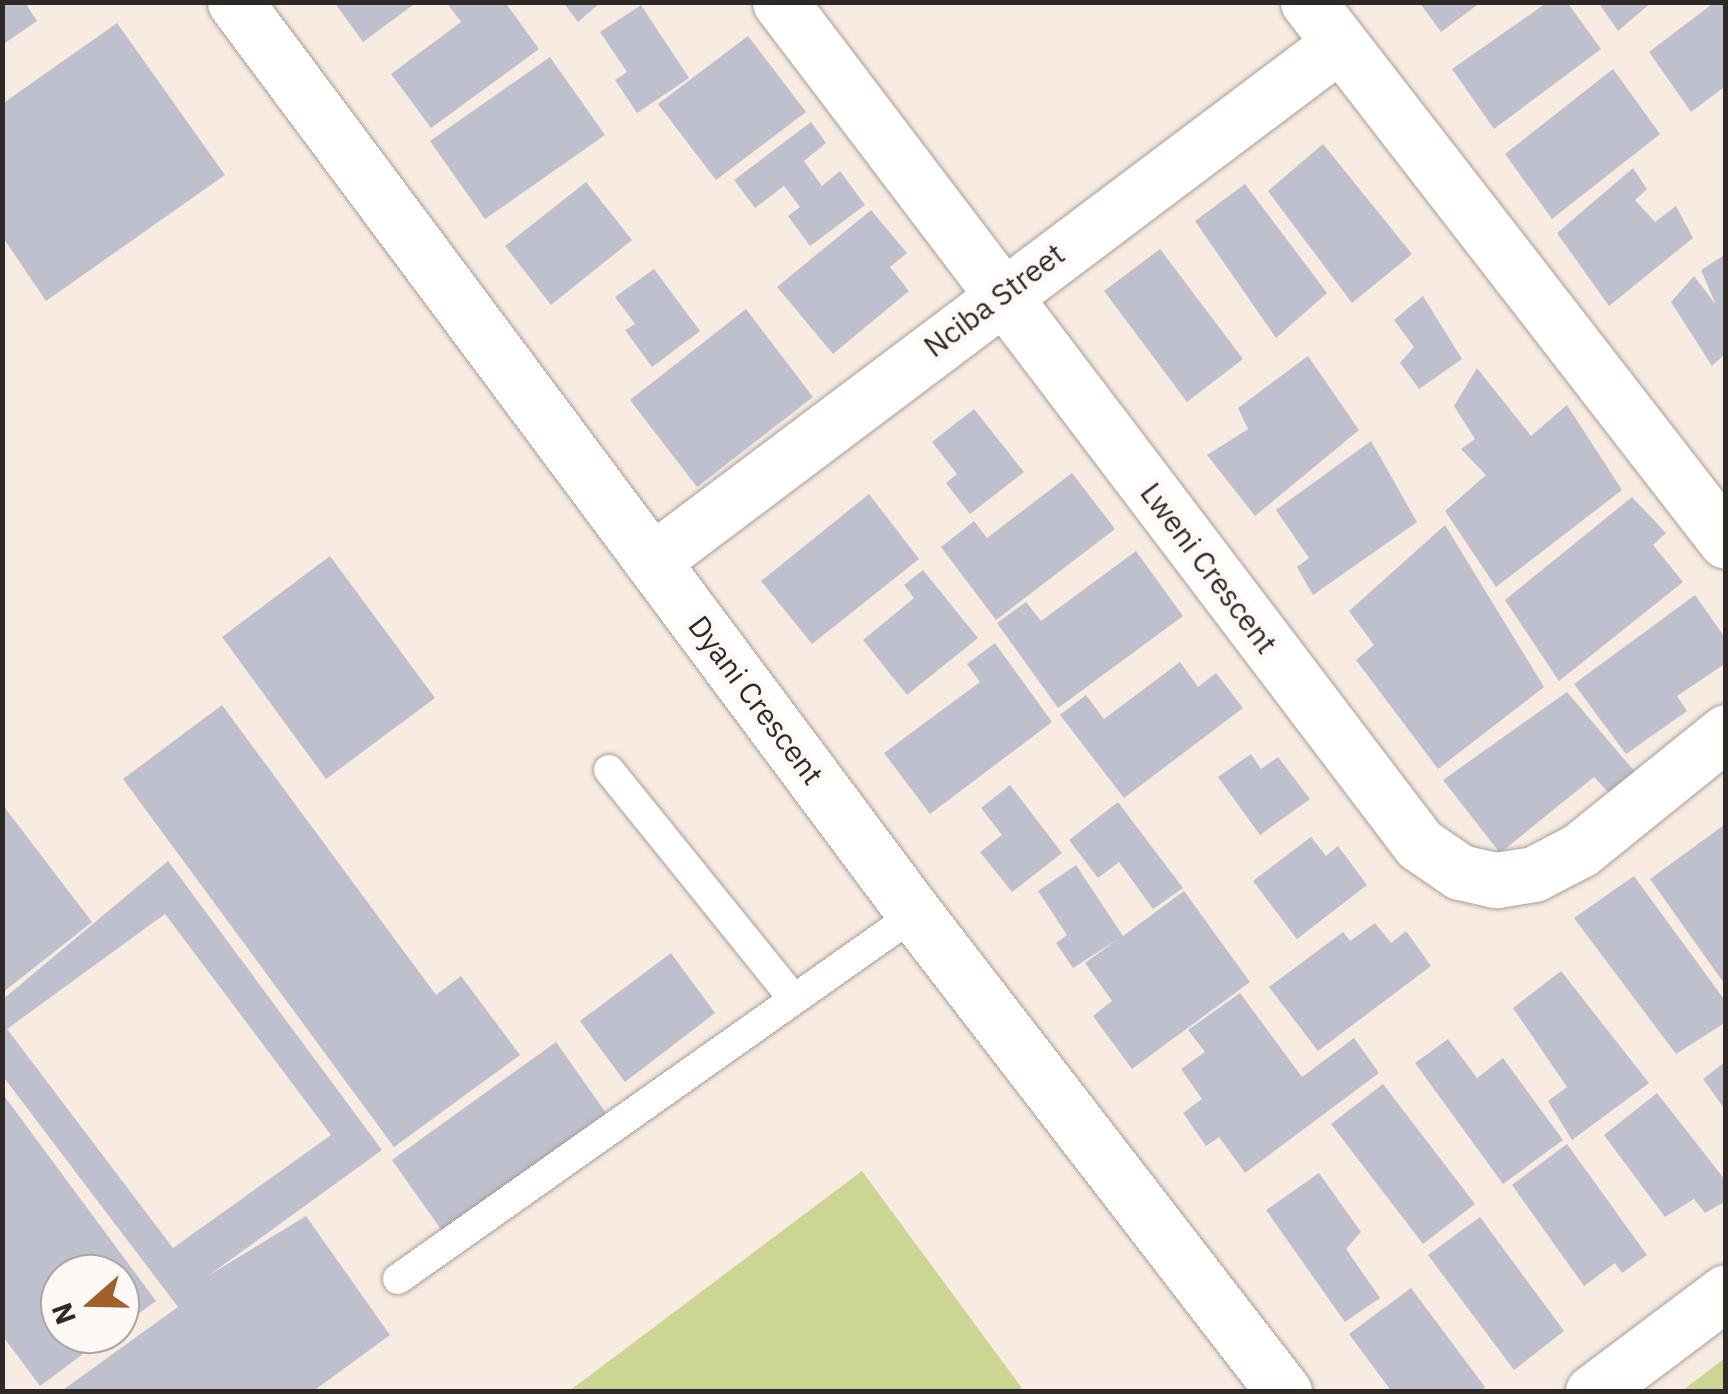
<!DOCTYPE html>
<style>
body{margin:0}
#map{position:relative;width:1728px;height:1394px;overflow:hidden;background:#f7ebe2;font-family:"IBM Plex Sans",sans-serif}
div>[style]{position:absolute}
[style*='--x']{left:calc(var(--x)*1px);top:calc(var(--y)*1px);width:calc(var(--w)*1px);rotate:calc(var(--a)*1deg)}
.green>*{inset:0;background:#ccd692}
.building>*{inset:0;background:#bfc0cd}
.roads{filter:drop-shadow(0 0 2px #a99e95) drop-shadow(0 0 2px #a99e95)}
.lane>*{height:30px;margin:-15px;padding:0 15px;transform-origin:15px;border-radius:15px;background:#fff}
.street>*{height:55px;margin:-27.5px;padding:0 27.5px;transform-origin:27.5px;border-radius:27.5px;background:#fff}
span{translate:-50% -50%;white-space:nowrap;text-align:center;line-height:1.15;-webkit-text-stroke:10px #fef9f6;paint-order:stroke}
.street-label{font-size:30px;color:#2e2926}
.frame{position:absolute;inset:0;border:5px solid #2e2926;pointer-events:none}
.north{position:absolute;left:40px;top:1254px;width:100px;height:100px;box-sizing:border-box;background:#fef9f6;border:2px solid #aba6a3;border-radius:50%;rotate:250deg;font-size:28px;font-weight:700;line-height:40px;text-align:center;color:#2e2926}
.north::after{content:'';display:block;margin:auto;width:35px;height:45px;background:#a1612b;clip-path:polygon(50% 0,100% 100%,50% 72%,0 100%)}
</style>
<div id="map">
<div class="green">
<i style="clip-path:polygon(862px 1171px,1024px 1391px,569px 1391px)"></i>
<i style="clip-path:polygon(1725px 1358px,1725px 1391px,1682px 1391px)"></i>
</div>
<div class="building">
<i style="clip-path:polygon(2px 2px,31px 2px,27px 6px,37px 21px,2px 45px)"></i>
<i style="clip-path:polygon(334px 2px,417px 2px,363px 42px)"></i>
<i style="clip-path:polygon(446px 2px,505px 2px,539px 49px,431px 128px,391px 74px,461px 22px)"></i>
<i style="clip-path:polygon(563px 2px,601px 2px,578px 22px)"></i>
<i style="clip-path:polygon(1419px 2px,1481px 2px,1441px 32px)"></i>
<i style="clip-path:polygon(1548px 2px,1567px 2px,1601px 49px,1494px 129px,1452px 69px)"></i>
<i style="clip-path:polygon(1598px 2px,1652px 2px,1618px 31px)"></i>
<i style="clip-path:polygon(1715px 2px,1726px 2px,1726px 86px,1691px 112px,1649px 52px)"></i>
<i style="clip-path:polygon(641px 5px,689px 78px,637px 113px,615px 80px,627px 72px,600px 32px)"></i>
<i style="clip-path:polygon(117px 23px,225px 175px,46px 301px,2px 236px,2px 104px)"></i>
<i style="clip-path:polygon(748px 36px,806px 112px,716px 180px,658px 104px)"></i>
<i style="clip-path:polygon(550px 57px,605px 135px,485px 219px,430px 141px)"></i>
<i style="clip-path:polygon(1613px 69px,1660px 134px,1552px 219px,1505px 154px)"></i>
<i style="clip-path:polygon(811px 122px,826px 143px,804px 161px,822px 186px,840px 171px,865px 205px,810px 246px,788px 216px,800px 207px,784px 186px,755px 208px,734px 180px)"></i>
<i style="clip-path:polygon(1323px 144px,1412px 254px,1352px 303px,1268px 191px)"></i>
<i style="clip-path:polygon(1633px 168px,1647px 189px,1635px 200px,1655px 222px,1676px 206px,1693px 238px,1609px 306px,1557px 233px)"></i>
<i style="clip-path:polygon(586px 182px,632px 240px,551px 305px,505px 246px)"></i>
<i style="clip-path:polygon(1245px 184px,1327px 293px,1276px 338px,1195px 221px)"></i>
<i style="clip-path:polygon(871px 210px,907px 253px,890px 267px,909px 291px,833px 354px,777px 287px)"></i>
<i style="clip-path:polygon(1160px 249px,1243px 359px,1187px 402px,1104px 291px)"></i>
<i style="clip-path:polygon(1726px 254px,1726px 353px,1712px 366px,1671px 302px,1694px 276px,1716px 305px,1701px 270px)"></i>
<i style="clip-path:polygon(654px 269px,700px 331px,652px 367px,625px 330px,635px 324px,615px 297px)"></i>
<i style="clip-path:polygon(1423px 296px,1462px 359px,1419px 389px,1400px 363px,1414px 347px,1394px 320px)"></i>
<i style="clip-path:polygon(746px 309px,813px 397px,697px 487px,630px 400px)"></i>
<i style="clip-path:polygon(1308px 356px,1359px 430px,1255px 516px,1207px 455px,1248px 429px,1238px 408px)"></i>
<i style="clip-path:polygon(1477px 368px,1531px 436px,1567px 405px,1622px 490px,1496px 587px,1445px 511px,1486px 475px,1461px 449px,1475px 439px,1454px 406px)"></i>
<i style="clip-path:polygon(974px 409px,1024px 472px,970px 514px,946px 483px,957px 474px,932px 442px)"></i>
<i style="clip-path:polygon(1371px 441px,1417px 522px,1313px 595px,1297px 567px,1309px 558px,1276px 510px)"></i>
<i style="clip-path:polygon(1072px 473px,1115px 529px,996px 620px,941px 547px,974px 521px,987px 538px)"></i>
<i style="clip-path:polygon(869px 494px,919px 559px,812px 644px,761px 581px)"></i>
<i style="clip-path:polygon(1632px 497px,1666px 533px,1653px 545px,1683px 582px,1559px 681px,1505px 600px)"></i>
<i style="clip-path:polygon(1445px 525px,1544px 687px,1438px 769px,1356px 660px,1374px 645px,1349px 611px)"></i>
<i style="clip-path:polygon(1136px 551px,1183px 616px,1058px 708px,997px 623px,1026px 602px,1041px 621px)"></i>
<i style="clip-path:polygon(330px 556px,435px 698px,326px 779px,222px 637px)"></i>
<i style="clip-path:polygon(923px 570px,978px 638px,907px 695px,863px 640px,914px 598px,904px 585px)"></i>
<i style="clip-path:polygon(1695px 595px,1726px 639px,1726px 663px,1677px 696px,1687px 711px,1626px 754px,1574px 684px)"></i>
<i style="clip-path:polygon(995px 643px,1052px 722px,930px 814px,884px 753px,980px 682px,967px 664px)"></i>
<i style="clip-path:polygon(1180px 662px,1198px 687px,1216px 673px,1243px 708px,1124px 798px,1060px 715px,1086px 695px,1104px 719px)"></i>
<i style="clip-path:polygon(1567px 692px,1635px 772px,1610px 794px,1594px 777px,1500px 853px,1443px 780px)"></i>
<i style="clip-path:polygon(222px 705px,436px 995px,461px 976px,520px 1055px,394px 1147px,123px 779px)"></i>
<i style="clip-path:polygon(1251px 754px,1261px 769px,1278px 757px,1310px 799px,1260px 835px,1218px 777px)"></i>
<i style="clip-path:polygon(1010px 785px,1062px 853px,1012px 892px,980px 852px,1002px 835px,981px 808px)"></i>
<i style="clip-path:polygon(1118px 802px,1183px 888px,1153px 909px,1119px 862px,1098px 878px,1069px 840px)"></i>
<i style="clip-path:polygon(5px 808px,92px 922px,2px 993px,2px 810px)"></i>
<i style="clip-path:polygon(1724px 825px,1726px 828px,1726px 986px,1650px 879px)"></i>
<i style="clip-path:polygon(1311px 837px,1326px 856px,1338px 846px,1367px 885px,1297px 939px,1253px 881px)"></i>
<i style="clip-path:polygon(evenodd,168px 861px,382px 1150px,208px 1276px,306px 1216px,390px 1335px,312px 1392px,60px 1392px,178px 1307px,2px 1075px,2px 1000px,168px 861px,165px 914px,331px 1135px,173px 1248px,7px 1029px,165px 914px)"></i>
<i style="clip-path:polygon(1076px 865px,1123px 936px,1184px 891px,1250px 982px,1132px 1069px,1093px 1016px,1112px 1001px,1085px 963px,1118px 939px,1073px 968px,1056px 943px,1067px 935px,1038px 891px)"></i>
<i style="clip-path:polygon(1634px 876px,1726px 1002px,1726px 1022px,1676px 1054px,1574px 918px)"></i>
<i style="clip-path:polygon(1375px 923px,1391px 943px,1406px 931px,1431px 966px,1318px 1051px,1269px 987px,1343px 932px,1350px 941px)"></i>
<i style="clip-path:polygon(671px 953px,715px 1013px,625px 1082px,580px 1021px)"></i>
<i style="clip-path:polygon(1561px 971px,1649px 1083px,1572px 1140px,1548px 1101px,1567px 1087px,1513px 1008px)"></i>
<i style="clip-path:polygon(1240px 993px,1302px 1077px,1354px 1038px,1379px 1073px,1245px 1173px,1219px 1137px,1206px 1146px,1183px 1113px,1202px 1099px,1181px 1069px,1205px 1052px,1188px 1030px)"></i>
<i style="clip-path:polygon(1448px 1039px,1477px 1078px,1503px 1058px,1563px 1140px,1503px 1184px,1415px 1063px)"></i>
<i style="clip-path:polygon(556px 1042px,606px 1113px,442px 1231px,392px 1160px)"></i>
<i style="clip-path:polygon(1726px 1061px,1726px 1111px,1703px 1079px)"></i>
<i style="clip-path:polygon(1383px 1084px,1475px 1204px,1423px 1244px,1331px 1124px)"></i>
<i style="clip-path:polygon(2px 1093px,156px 1301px,120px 1327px,120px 1274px,60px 1274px,60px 1334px,110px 1334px,40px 1386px,2px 1335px)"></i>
<i style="clip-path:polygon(1657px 1093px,1726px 1181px,1726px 1201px,1705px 1213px,1694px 1199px,1665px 1217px,1604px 1135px)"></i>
<i style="clip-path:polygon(1567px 1144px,1647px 1255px,1622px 1273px,1615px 1263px,1584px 1286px,1512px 1185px)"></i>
<i style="clip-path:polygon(1319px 1173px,1361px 1232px,1346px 1249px,1380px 1298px,1345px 1322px,1266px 1210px)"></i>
<i style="clip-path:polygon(1480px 1217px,1564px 1331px,1514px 1370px,1428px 1255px)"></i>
<i style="clip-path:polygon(1411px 1288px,1485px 1387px,1480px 1392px,1392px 1392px,1349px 1334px)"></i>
</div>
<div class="roads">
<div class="lane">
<i style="--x:609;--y:770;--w:294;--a:51.1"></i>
<i style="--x:398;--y:1279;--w:633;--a:-35.22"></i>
</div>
<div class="street">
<i style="--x:235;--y:2;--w:1138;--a:53.29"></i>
<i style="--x:915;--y:914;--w:604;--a:52.33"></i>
<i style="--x:780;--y:2;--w:1057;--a:52.8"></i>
<i style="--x:1419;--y:844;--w:50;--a:34.3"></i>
<i style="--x:1460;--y:872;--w:37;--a:13"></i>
<i style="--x:1496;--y:880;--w:38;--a:-9"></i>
<i style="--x:1534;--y:874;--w:52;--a:-27.6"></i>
<i style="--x:1580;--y:850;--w:188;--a:-38.9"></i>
<i style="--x:1308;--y:2;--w:682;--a:52.21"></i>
<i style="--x:652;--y:561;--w:860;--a:-36.96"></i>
<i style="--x:1593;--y:1392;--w:166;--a:-36.9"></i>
</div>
</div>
<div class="street-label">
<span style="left:994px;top:300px;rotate:-37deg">Nciba Street</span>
<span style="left:1209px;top:568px;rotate:53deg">Lweni Crescent</span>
<span style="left:756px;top:700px;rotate:53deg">Dyani Crescent</span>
</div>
<div class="frame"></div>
<div class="north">N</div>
</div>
